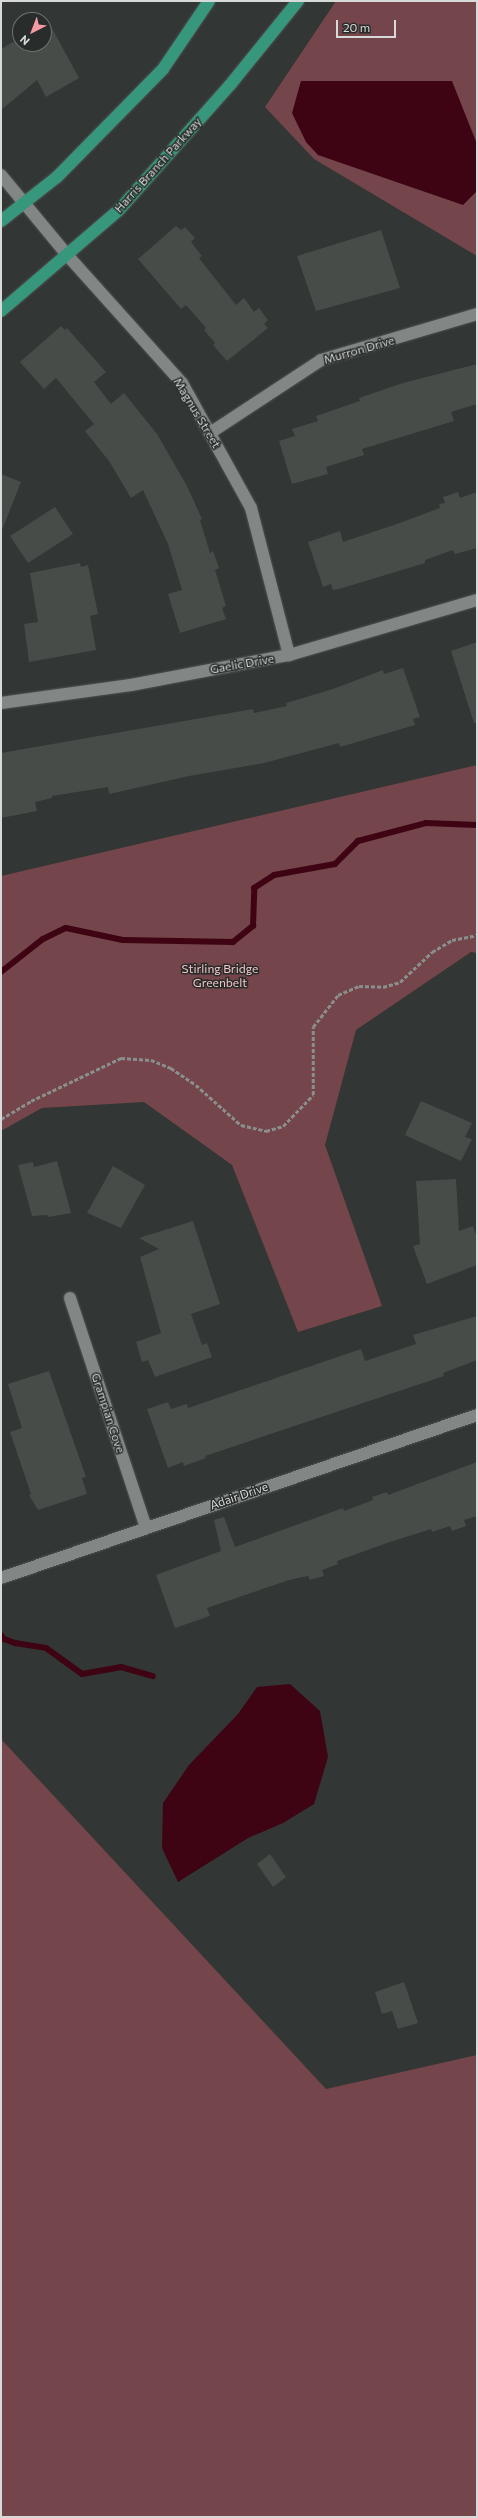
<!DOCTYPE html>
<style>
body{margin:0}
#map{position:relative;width:478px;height:2518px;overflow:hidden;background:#323634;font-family:Commissioner,sans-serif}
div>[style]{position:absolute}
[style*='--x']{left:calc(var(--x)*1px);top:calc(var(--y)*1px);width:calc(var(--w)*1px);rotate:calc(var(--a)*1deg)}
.green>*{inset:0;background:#74454a}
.water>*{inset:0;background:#3e0413}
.stream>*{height:6px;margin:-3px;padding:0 3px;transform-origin:3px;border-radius:3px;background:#3e0413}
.building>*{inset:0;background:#474c49}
.path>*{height:2.5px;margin-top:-1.25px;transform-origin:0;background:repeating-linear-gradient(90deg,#8a8e8c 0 4px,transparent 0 6px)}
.roads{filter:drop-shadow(0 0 1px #4f5351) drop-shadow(0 0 1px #4f5351)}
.minor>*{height:12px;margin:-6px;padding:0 6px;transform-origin:6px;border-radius:6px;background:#828785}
.major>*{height:12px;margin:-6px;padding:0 6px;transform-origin:6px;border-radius:6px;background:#36977c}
span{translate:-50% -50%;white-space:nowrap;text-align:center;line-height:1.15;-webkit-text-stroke:3px #282c2a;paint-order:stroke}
.street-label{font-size:12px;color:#d7dad8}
.park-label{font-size:12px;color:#f5c5c9}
.frame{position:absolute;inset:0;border:2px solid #d7dad8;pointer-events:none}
.north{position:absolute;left:12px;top:12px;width:40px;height:40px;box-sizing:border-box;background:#282c2a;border:1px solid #6e7270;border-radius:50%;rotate:222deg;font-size:11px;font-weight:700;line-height:16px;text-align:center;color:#d7dad8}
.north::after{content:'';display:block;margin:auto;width:14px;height:18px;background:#f49aa5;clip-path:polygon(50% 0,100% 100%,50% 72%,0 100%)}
.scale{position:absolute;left:336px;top:20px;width:60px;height:18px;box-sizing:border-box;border:2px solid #d7dad8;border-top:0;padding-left:5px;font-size:12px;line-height:14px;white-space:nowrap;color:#d7dad8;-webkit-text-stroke:3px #282c2a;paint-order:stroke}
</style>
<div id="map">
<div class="green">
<i style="clip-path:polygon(336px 1px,477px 1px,477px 256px,314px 159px,265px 107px)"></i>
<i style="clip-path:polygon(477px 765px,477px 953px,471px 952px,356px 1030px,325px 1145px,382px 1306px,298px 1332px,232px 1165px,144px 1102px,42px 1108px,1px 1131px,1px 876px)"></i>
<i style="clip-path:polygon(1px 1739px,326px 2089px,477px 2055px,477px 2517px,1px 2517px)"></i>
</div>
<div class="water">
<i style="clip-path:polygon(301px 81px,452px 81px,477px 144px,477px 191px,463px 205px,318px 155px,306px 142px,292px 113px)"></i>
<i style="clip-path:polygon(290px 1684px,320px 1711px,328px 1757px,314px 1804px,283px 1823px,248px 1838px,178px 1882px,162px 1848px,163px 1803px,189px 1765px,238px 1714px,257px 1687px)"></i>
</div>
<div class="stream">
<i style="--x:1;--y:972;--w:53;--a:-38.2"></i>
<i style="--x:43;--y:939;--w:25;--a:-26"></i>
<i style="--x:66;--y:928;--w:58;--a:11.9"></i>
<i style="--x:123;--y:940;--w:110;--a:1"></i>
<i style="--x:233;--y:942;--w:26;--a:-39"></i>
<i style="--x:253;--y:926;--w:38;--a:-88"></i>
<i style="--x:254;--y:888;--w:24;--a:-33"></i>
<i style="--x:274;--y:875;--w:62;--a:-10.2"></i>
<i style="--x:335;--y:864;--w:33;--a:-45"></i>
<i style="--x:358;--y:841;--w:70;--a:-14.8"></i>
<i style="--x:426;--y:823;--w:51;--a:2.2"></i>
<i style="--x:1;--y:1635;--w:5;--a:53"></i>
<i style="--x:4;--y:1639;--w:12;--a:20"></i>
<i style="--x:15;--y:1643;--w:31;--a:9"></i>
<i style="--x:46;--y:1648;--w:44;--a:35.8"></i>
<i style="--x:82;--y:1674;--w:40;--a:-10"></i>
<i style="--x:121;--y:1667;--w:33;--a:16"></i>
</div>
<div class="building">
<i style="clip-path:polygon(48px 21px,79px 78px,46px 97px,37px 80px,1px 110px,1px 49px,20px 38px,20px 44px,44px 44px,44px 23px)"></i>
<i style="clip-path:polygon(176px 226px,181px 230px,185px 227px,195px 238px,191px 242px,202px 256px,199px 258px,236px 305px,244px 298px,254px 312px,259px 308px,268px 320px,264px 324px,268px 328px,227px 361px,213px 345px,215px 343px,204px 330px,206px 328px,186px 305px,181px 309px,138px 259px)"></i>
<i style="clip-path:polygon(381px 230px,400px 288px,316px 311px,297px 256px)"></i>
<i style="clip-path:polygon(61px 326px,65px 330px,67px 328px,106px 372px,94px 382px,111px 404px,124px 393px,157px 434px,187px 486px,202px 519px,200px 520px,210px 553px,213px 551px,219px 568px,215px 570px,226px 606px,222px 608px,226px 619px,180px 633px,168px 594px,182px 590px,168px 544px,143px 490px,131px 498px,109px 461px,85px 431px,94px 424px,56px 378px,44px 389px,20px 362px)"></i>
<i style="clip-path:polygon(477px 364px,477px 404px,451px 412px,454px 421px,362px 449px,364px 455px,326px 467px,328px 474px,292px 484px,279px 441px,295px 436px,292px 429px,318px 421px,316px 416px,360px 401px,359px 398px,403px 383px)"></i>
<i style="clip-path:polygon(1px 474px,21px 482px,2px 530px,1px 530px)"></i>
<i style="clip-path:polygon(458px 492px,460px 498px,477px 492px,477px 548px,455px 554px,453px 550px,425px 560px,425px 563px,339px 589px,333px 590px,331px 584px,323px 587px,308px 542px,340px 531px,343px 542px,397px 524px,440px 508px,439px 504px,445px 503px,443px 497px)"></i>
<i style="clip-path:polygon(55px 507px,73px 534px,28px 563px,10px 536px)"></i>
<i style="clip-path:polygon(80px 563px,81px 567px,88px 565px,98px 614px,90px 616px,96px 650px,29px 662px,24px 624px,38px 622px,30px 573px)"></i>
<i style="clip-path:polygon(477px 642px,477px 723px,474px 723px,451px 651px)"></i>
<i style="clip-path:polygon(403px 668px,420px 717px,413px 719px,415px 725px,340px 747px,339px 743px,264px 763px,189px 776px,109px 794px,108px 787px,52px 796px,52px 798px,35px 802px,37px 811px,1px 818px,1px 753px,253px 709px,254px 713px,287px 706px,286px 703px,333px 689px,383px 670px,384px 674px)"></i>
<i style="clip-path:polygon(421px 1101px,472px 1123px,465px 1137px,472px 1139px,461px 1161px,405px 1135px)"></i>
<i style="clip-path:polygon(57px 1161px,71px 1213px,49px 1217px,47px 1215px,32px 1216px,18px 1165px,33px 1162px,34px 1167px)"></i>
<i style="clip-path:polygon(113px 1166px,145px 1185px,121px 1228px,87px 1213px)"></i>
<i style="clip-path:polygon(456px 1179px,459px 1231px,473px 1226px,477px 1238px,477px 1265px,427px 1284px,413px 1246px,420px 1244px,416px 1181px)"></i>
<i style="clip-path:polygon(193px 1221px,220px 1304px,191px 1314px,202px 1345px,207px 1343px,212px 1357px,155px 1377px,148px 1360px,142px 1362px,136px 1342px,161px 1333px,140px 1257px,159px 1249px,139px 1238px)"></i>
<i style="clip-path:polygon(477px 1316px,477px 1360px,443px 1373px,444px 1376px,205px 1456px,206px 1458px,184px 1466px,183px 1462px,168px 1468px,147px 1409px,168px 1402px,171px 1409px,187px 1404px,188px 1408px,361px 1349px,365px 1361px,416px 1344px,413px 1335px)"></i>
<i style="clip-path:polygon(49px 1371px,86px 1477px,82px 1478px,87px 1494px,38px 1510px,29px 1495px,31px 1494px,10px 1432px,22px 1428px,8px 1384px)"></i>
<i style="clip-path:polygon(477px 1462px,477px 1516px,464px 1520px,466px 1526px,452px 1531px,450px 1526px,432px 1532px,431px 1529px,387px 1543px,337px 1561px,338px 1564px,322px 1570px,324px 1576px,310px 1580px,308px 1576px,289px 1580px,207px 1608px,210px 1616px,175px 1628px,156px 1575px,221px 1551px,214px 1520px,224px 1517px,235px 1547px,343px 1508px,344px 1511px,373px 1500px,372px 1497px,387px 1492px,388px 1495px)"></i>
<i style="clip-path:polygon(270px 1854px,286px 1877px,273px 1887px,257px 1864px)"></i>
<i style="clip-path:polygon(404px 1982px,418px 2023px,398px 2029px,392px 2011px,382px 2014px,375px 1992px)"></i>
</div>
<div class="path">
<i style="--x:1;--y:1119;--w:35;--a:-31"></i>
<i style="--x:31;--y:1101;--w:100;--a:-25.5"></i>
<i style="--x:121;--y:1058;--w:30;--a:4"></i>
<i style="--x:151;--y:1060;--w:22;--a:22"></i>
<i style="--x:171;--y:1068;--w:30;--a:34"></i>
<i style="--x:196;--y:1085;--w:60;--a:41.6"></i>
<i style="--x:241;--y:1125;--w:26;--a:13"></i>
<i style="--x:266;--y:1131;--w:18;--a:-16"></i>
<i style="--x:283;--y:1126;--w:43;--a:-45.9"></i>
<i style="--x:313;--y:1095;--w:68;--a:-90"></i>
<i style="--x:313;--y:1027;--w:41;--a:-52"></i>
<i style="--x:338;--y:995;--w:23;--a:-23"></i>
<i style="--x:359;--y:986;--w:24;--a:2"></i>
<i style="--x:383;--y:987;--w:18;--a:-16"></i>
<i style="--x:400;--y:982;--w:44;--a:-43.2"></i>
<i style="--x:432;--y:952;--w:23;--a:-31"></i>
<i style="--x:452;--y:940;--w:25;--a:-11"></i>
</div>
<div class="roads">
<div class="minor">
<i style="--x:1;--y:175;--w:105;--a:50.4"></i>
<i style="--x:68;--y:256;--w:171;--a:48.1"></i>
<i style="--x:182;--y:383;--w:143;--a:61.1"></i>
<i style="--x:251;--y:508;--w:152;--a:75.5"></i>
<i style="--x:210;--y:433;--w:133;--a:-33.3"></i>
<i style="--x:321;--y:360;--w:163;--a:-16.4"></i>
<i style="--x:1;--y:703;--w:131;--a:-7.9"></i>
<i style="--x:131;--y:685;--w:161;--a:-10.8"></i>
<i style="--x:289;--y:655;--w:196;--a:-16.3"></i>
<i style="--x:70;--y:1298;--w:242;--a:71.7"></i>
<i style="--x:1;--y:1578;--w:503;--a:-18.9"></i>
</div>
<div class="major">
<i style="--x:1;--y:221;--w:71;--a:-38.2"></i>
<i style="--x:57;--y:177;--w:151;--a:-45.5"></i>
<i style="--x:163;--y:69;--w:82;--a:-55.9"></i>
<i style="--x:1;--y:311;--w:155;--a:-40.6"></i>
<i style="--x:119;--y:210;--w:167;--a:-48.4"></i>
<i style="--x:230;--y:85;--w:108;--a:-51"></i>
</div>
</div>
<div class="street-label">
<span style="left:158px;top:165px;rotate:-48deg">Harris Branch Parkway</span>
<span style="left:359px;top:350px;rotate:-16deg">Murron Drive</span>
<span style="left:197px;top:413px;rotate:59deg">Magnus Street</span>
<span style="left:242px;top:664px;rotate:-10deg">Gaelic Drive</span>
<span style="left:108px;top:1413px;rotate:72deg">Grampian Cove</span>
<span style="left:239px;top:1496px;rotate:-19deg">Adair Drive</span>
</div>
<div class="park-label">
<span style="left:220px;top:976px">Stirling Bridge<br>Greenbelt</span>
</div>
<div class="frame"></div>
<div class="north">N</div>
<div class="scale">20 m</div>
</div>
